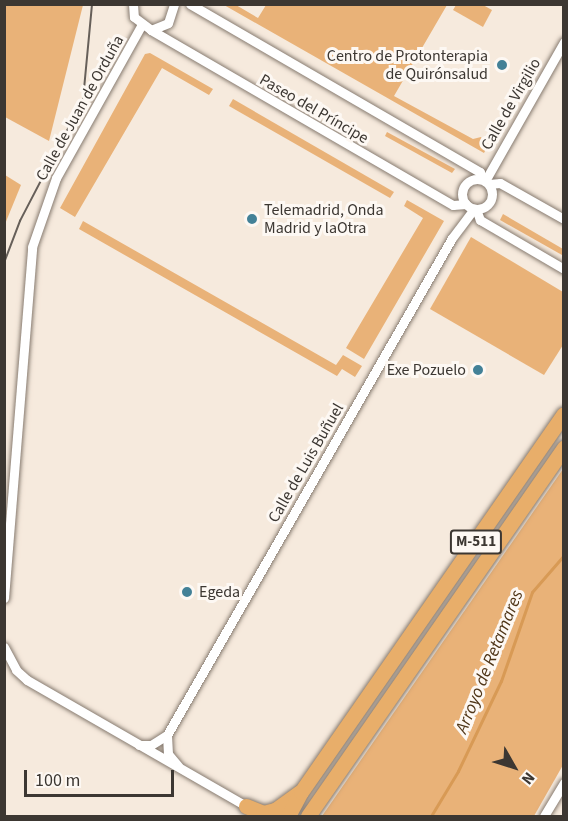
<!DOCTYPE html>
<meta charset="utf-8">
<style>
body{margin:0}
#map{position:relative;width:568px;height:821px;overflow:hidden;background:#f6eadd;font-family:"Source Sans 3",sans-serif}
div>[style]{position:absolute}
[style*='--x']{left:calc(var(--x)*1px);top:calc(var(--y)*1px);width:calc(var(--w)*1px);rotate:calc(var(--a)*1deg)}
.green>*{inset:0;background:#e9b278}
.stream>*{height:3px;margin:-1.5px;padding:0 1.5px;transform-origin:1.5px;border-radius:1.5px;background:#d89a55}
.roads{filter:drop-shadow(0 0 2px #877b70) drop-shadow(0 0 2px #877b70)}
.minor>*{height:9px;margin:-4.5px;padding:0 4.5px;transform-origin:4.5px;border-radius:4.5px;background:#fff}
.minor>.ring{margin:-4.5px;padding:0;box-sizing:content-box;background:none;border:9px solid #fff;border-radius:50%}
.trunk>*{height:15px;margin:-7.5px;padding:0 7.5px;transform-origin:7.5px;border-radius:7.5px;background:#e8ae6a}
.tram>*{height:1.5px;margin:-0.75px;padding:0 0.75px;transform-origin:0.75px;border-radius:0.75px;background:#665f59}
.dots>*{width:16px;height:16px;translate:-50% -50%;box-sizing:border-box;border:3px solid #fdf8f3;border-radius:50%}
span{translate:-50% -50%;white-space:nowrap;text-align:center;line-height:1.15;-webkit-text-stroke:6px #fdf8f3;paint-order:stroke}
.shield-label span{padding:2px 4px;background:#fdf8f3;border:2px solid;border-radius:4px;-webkit-text-stroke-width:0}
.shield-label{font-size:15px;color:#3c3732;font-weight:700}
.poi-label{font-size:16px;color:#3c3732}
.right{translate:-100% -50%;text-align:right}
.left{translate:0 -50%;text-align:left}
.street-label{font-size:16px;color:#3c3732}
.water-label{font-size:18px;color:#4f3517;font-style:italic}
.frame{position:absolute;inset:0;border:6px solid #3c3732;pointer-events:none}
.north{position:absolute;left:484px;top:737px;width:60px;height:60px;-webkit-text-stroke:4px #fdf8f3;paint-order:stroke;rotate:129deg;font-size:16px;font-weight:700;line-height:24px;text-align:center;color:#3c3732}
.north::after{content:'';display:block;margin:auto;width:21px;height:27px;background:#3c3732;clip-path:polygon(50% 0,100% 100%,50% 72%,0 100%)}
.scale{position:absolute;left:24px;top:770px;width:150px;height:27px;box-sizing:border-box;border:3px solid #3c3732;border-top:0;padding-left:8px;font-size:18px;line-height:21px;white-space:nowrap;color:#3c3732;-webkit-text-stroke:4px #fdf8f3;paint-order:stroke}
</style>
<div id="map">
<div class="green">
<i style="clip-path:polygon(4px 5px,83px 5px,49px 141px,5px 117px)"></i>
<i style="clip-path:polygon(224px 5px,236px 5px,258px 18px,266px 5px,447px 5px,394px 96px,473px 139px,481px 137px,487px 147px,484px 153px)"></i>
<i style="clip-path:polygon(456px 5px,483px 5px,492px 10px,483px 27px,453px 10px)"></i>
<i style="clip-path:polygon(150px 53px,213px 89px,209px 95px,162px 68px,75px 217px,60px 208px,145px 54px)"></i>
<i style="clip-path:polygon(233px 99px,394px 192px,390px 198px,229px 106px)"></i>
<i style="clip-path:polygon(387px 132px,455px 169px,452px 173px,385px 136px)"></i>
<i style="clip-path:polygon(5px 175px,21px 185px,5px 224px)"></i>
<i style="clip-path:polygon(407px 200px,444px 221px,364px 359px,346px 348px,423px 218px,404px 206px)"></i>
<i style="clip-path:polygon(503px 214px,563px 249px,562px 255px,500px 220px)"></i>
<i style="clip-path:polygon(83px 221px,336px 365px,343px 355px,362px 366px,355px 377px,342px 369px,337px 376px,79px 229px)"></i>
<i style="clip-path:polygon(471px 237px,563px 292px,563px 345px,544px 375px,430px 309px)"></i>
<i style="clip-path:polygon(563px 469px,563px 765px,534px 816px,322px 816px)"></i>
</div>
<div class="stream">
<i style="--x:431;--y:816;--w:52;--a:-59"></i>
<i style="--x:458;--y:771;--w:100;--a:-64.5"></i>
<i style="--x:501;--y:681;--w:94;--a:-70.8"></i>
<i style="--x:532;--y:592;--w:49;--a:-49.1"></i>
</div>
<div class="roads">
<div class="minor">
<i style="--x:133;--y:4;--w:13;--a:86"></i>
<i style="--x:134;--y:17;--w:21;--a:37"></i>
<i style="--x:151;--y:30;--w:18;--a:-22"></i>
<i style="--x:168;--y:23;--w:20;--a:-72"></i>
<i style="--x:190;--y:4;--w:335;--a:30.1"></i>
<i style="--x:480;--y:172;--w:7;--a:82"></i>
<i style="--x:151;--y:30;--w:349;--a:30.1"></i>
<i style="--x:453;--y:205;--w:13;--a:-4"></i>
<i class="ring" style="left:462px;top:179px;width:21px;height:21px"></i>
<i style="--x:485;--y:181;--w:160;--a:-60.4"></i>
<i style="--x:489;--y:184;--w:11;--a:-5"></i>
<i style="--x:500;--y:183;--w:73;--a:29.4"></i>
<i style="--x:476;--y:209;--w:12;--a:70"></i>
<i style="--x:480;--y:220;--w:97;--a:30.3"></i>
<i style="--x:4;--y:598;--w:352;--a:-85.4"></i>
<i style="--x:32;--y:247;--w:73;--a:-70.8"></i>
<i style="--x:56;--y:178;--w:174;--a:-60.8"></i>
<i style="--x:4;--y:647;--w:26;--a:62"></i>
<i style="--x:16;--y:670;--w:15;--a:42"></i>
<i style="--x:27;--y:680;--w:253;--a:29.9"></i>
<i style="--x:167;--y:735;--w:19;--a:87"></i>
<i style="--x:168;--y:754;--w:16;--a:50"></i>
<i style="--x:139;--y:745;--w:12;--a:0"></i>
<i style="--x:151;--y:745;--w:19;--a:-32"></i>
<i style="--x:167;--y:735;--w:573;--a:-60.17"></i>
<i style="--x:452;--y:238;--w:36;--a:-53"></i>
<i style="--x:544;--y:816;--w:39;--a:-59"></i>
</div>
<div class="trunk">
<i style="--x:246;--y:806;--w:18;--a:22"></i>
<i style="--x:263;--y:813;--w:12;--a:-14"></i>
<i style="--x:275;--y:810;--w:29;--a:-36"></i>
<i style="--x:288;--y:816;--w:27;--a:-62"></i>
<i style="--x:301;--y:792;--w:460;--a:-55.2"></i>
<i style="--x:308;--y:816;--w:449;--a:-55.2"></i>
</div>
</div>
<div class="tram">
<i style="--x:4;--y:263;--w:45;--a:-69.1"></i>
<i style="--x:20;--y:221;--w:136;--a:-62.5"></i>
<i style="--x:83;--y:100;--w:96;--a:-84.6"></i>
</div>
<div class="dots">
<i style="left:502px;top:65px;background:#438197"></i>
<i style="left:252px;top:219px;background:#438197"></i>
<i style="left:478px;top:370px;background:#438197"></i>
<i style="left:187px;top:592px;background:#438197"></i>
</div>
<div class="shield-label">
<span style="left:476px;top:542px">M-511</span>
</div>
<div class="poi-label">
<span class="right" style="left:488px;top:65px">Centro de Protonterapia<br>de Quirónsalud</span>
<span class="left" style="left:264px;top:219px">Telemadrid, Onda<br>Madrid y laOtra</span>
<span class="right" style="left:466px;top:370px">Exe Pozuelo</span>
<span class="left" style="left:199px;top:592px">Egeda</span>
</div>
<div class="street-label">
<span style="left:511px;top:104px;rotate:-60deg">Calle de Virgilio</span>
<span style="left:80px;top:108px;rotate:-61deg">Calle de Juan de Orduña</span>
<span style="left:314px;top:109px;rotate:30deg">Paseo del Príncipe</span>
<span style="left:306px;top:463px;rotate:-60deg">Calle de Luis Buñuel</span>
</div>
<div class="water-label">
<span style="left:490px;top:662px;rotate:-68deg">Arroyo de Retamares</span>
</div>
<div class="frame"></div>
<div class="north">N</div>
<div class="scale">100 m</div>
</div>
